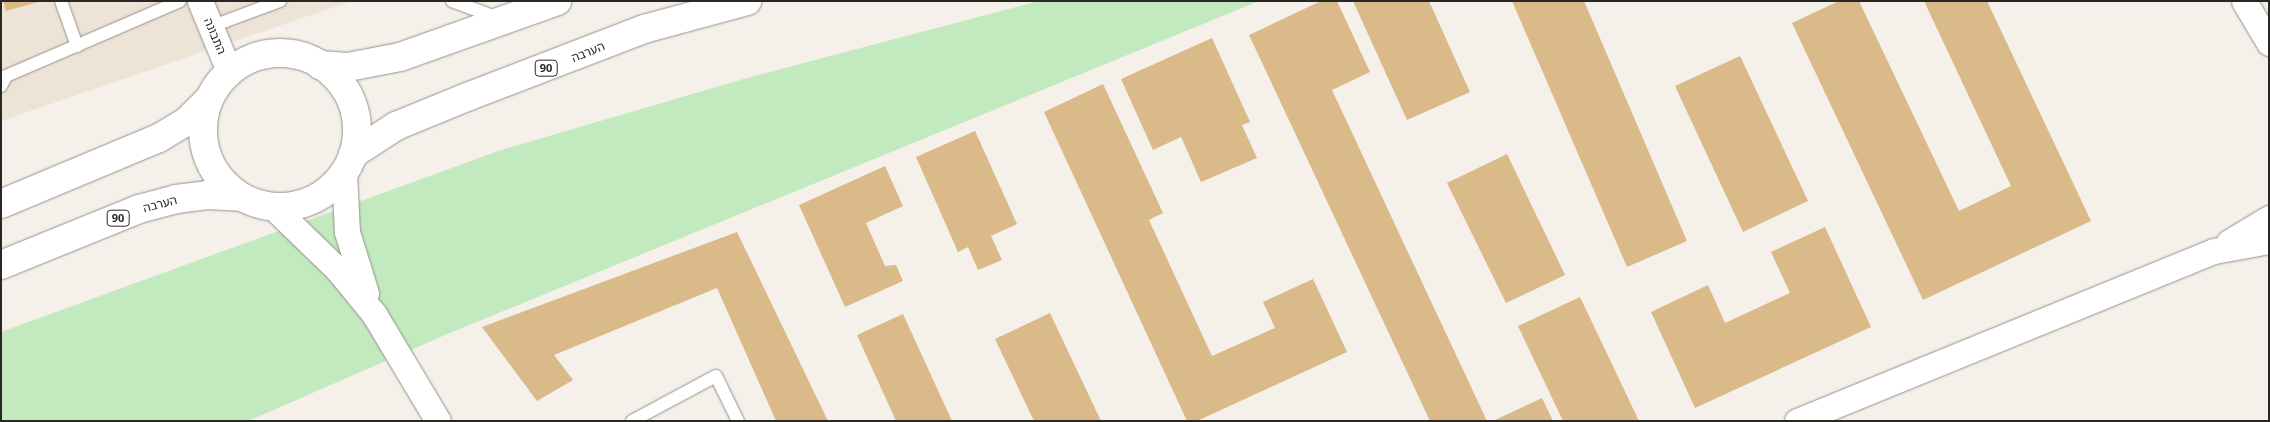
<!DOCTYPE html>
<meta charset="utf-8">
<style>
body{margin:0}
#map{position:relative;width:2270px;height:422px;overflow:hidden;background:#f5f0ea;font-family:"Noto Sans","Noto Sans Hebrew",sans-serif}
div>[style]{position:absolute}
[style*='--x']{left:calc(var(--x)*1px);top:calc(var(--y)*1px);width:calc(var(--w)*1px);rotate:calc(var(--a)*1deg)}
.built>*{inset:0;background:#ede4d7}
.green>*{inset:0;background:#c2eabe}
.building>*{inset:0;background:#d9ba88}
.roads{filter:drop-shadow(0 0 1px #96928c) drop-shadow(0 0 1px #96928c)}
.lane>*{height:12px;margin:-6px;padding:0 6px;transform-origin:6px;border-radius:6px;background:#fff}
.street>*{height:25px;margin:-12.5px;padding:0 12.5px;transform-origin:12.5px;border-radius:12.5px;background:#fff}
.highway>*{height:28px;margin:-14px;padding:0 14px;transform-origin:14px;border-radius:14px;background:#fff}
.highway>.ring{margin:-14px;padding:0;box-sizing:content-box;background:none;border:28px solid #fff;border-radius:50%}
span{translate:-50% -50%;white-space:nowrap;text-align:center;line-height:1.15;-webkit-text-stroke:4px #fff;paint-order:stroke}
.shield-label span{padding:1px 4px;background:#fff;border:1px solid;border-radius:4px;-webkit-text-stroke-width:0}
.shield-label{font-size:11px;color:#282724;font-weight:700}
.street-label{font-size:12px;color:#282724}
.frame{position:absolute;inset:0;border:2px solid #282724;pointer-events:none}
</style>
<div id="map">
<div class="built">
<i style="clip-path:polygon(1px 1px,352px 1px,1px 121px)"></i>
</div>
<div class="green">
<i style="clip-path:polygon(1039px 1px,1259px 1px,445px 335px,248px 421px,1px 421px,1px 332px,501px 150px,747px 78px)"></i>
</div>
<div class="building">
<i style="clip-path:polygon(3px 1px,38px 1px,38px 2px,6px 11px)"></i>
<i style="clip-path:polygon(1321px 1px,1337px 1px,1370px 72px,1332px 90px,1487px 421px,1430px 421px,1249px 35px)"></i>
<i style="clip-path:polygon(1353px 1px,1429px 1px,1470px 92px,1407px 120px)"></i>
<i style="clip-path:polygon(1512px 1px,1584px 1px,1687px 241px,1627px 267px)"></i>
<i style="clip-path:polygon(1839px 1px,1859px 1px,1959px 211px,2011px 186px,1924px 1px,1987px 1px,2091px 221px,1923px 300px,1792px 23px)"></i>
<i style="clip-path:polygon(1212px 38px,1250px 122px,1242px 125px,1257px 158px,1201px 182px,1181px 137px,1153px 150px,1121px 79px)"></i>
<i style="clip-path:polygon(1740px 56px,1808px 201px,1743px 232px,1675px 86px)"></i>
<i style="clip-path:polygon(1103px 84px,1163px 213px,1149px 220px,1212px 356px,1275px 328px,1263px 302px,1313px 279px,1347px 352px,1197px 421px,1187px 421px,1044px 112px)"></i>
<i style="clip-path:polygon(975px 131px,1017px 224px,991px 236px,1002px 260px,978px 270px,968px 247px,958px 252px,916px 157px)"></i>
<i style="clip-path:polygon(1507px 154px,1565px 275px,1506px 303px,1447px 183px)"></i>
<i style="clip-path:polygon(885px 166px,903px 206px,866px 223px,885px 266px,896px 265px,903px 281px,845px 307px,799px 205px)"></i>
<i style="clip-path:polygon(1825px 227px,1871px 327px,1695px 408px,1651px 312px,1708px 285px,1725px 323px,1790px 293px,1771px 252px)"></i>
<i style="clip-path:polygon(737px 232px,828px 421px,776px 421px,717px 288px,554px 355px,573px 380px,537px 401px,482px 327px)"></i>
<i style="clip-path:polygon(1580px 297px,1639px 421px,1563px 421px,1518px 326px)"></i>
<i style="clip-path:polygon(1050px 313px,1101px 421px,1034px 421px,995px 339px)"></i>
<i style="clip-path:polygon(903px 314px,952px 421px,896px 421px,857px 335px)"></i>
<i style="clip-path:polygon(1542px 398px,1553px 421px,1493px 421px)"></i>
</div>
<div class="roads">
<div class="lane">
<i style="--x:61;--y:1;--w:48;--a:70.4"></i>
<i style="--x:452;--y:1;--w:49;--a:20.3"></i>
<i style="--x:210;--y:27;--w:75;--a:-20.4"></i>
<i style="--x:1;--y:86;--w:11;--a:-63"></i>
<i style="--x:6;--y:76;--w:189;--a:-23.3"></i>
<i style="--x:632;--y:421;--w:95;--a:-28.2"></i>
<i style="--x:716;--y:376;--w:50;--a:63.9"></i>
</div>
<div class="street">
<i style="--x:200;--y:1;--w:76;--a:67.5"></i>
<i style="--x:2244;--y:1;--w:49;--a:59.2"></i>
<i style="--x:344;--y:173;--w:59;--a:87.1"></i>
<i style="--x:347;--y:232;--w:64;--a:72.7"></i>
<i style="--x:273;--y:207;--w:91;--a:44.1"></i>
<i style="--x:338;--y:270;--w:57;--a:50.7"></i>
<i style="--x:374;--y:314;--w:125;--a:59.1"></i>
<i style="--x:2229;--y:242;--w:47;--a:-31"></i>
<i style="--x:1797;--y:421;--w:450;--a:-22.2"></i>
<i style="--x:2214;--y:251;--w:56;--a:-10.3"></i>
</div>
<div class="highway">
<i class="ring" style="left:203px;top:53px;width:126px;height:126px"></i>
<i style="--x:320;--y:65;--w:28;--a:4"></i>
<i style="--x:348;--y:67;--w:53;--a:-10.9"></i>
<i style="--x:400;--y:57;--w:167;--a:-19.6"></i>
<i style="--x:353;--y:154;--w:51;--a:-33.1"></i>
<i style="--x:396;--y:126;--w:77;--a:-22.2"></i>
<i style="--x:467;--y:97;--w:190;--a:-21"></i>
<i style="--x:644;--y:29;--w:107;--a:-15.2"></i>
<i style="--x:1;--y:204;--w:171;--a:-22.7"></i>
<i style="--x:159;--y:138;--w:31;--a:-31"></i>
<i style="--x:186;--y:122;--w:31;--a:-45"></i>
<i style="--x:1;--y:265;--w:149;--a:-22.1"></i>
<i style="--x:139;--y:209;--w:38;--a:-15"></i>
<i style="--x:176;--y:199;--w:31;--a:-7"></i>
<i style="--x:207;--y:195;--w:33;--a:3"></i>
</div>
</div>
<div class="shield-label">
<span style="left:546px;top:68px">90</span>
<span style="left:118px;top:218px">90</span>
</div>
<div class="street-label">
<span style="left:215px;top:36px;rotate:67deg">התבונה</span>
<span style="left:588px;top:52px;rotate:-22deg">הערבה</span>
<span style="left:160px;top:204px;rotate:-15deg">הערבה</span>
</div>
<div class="frame"></div>
</div>
